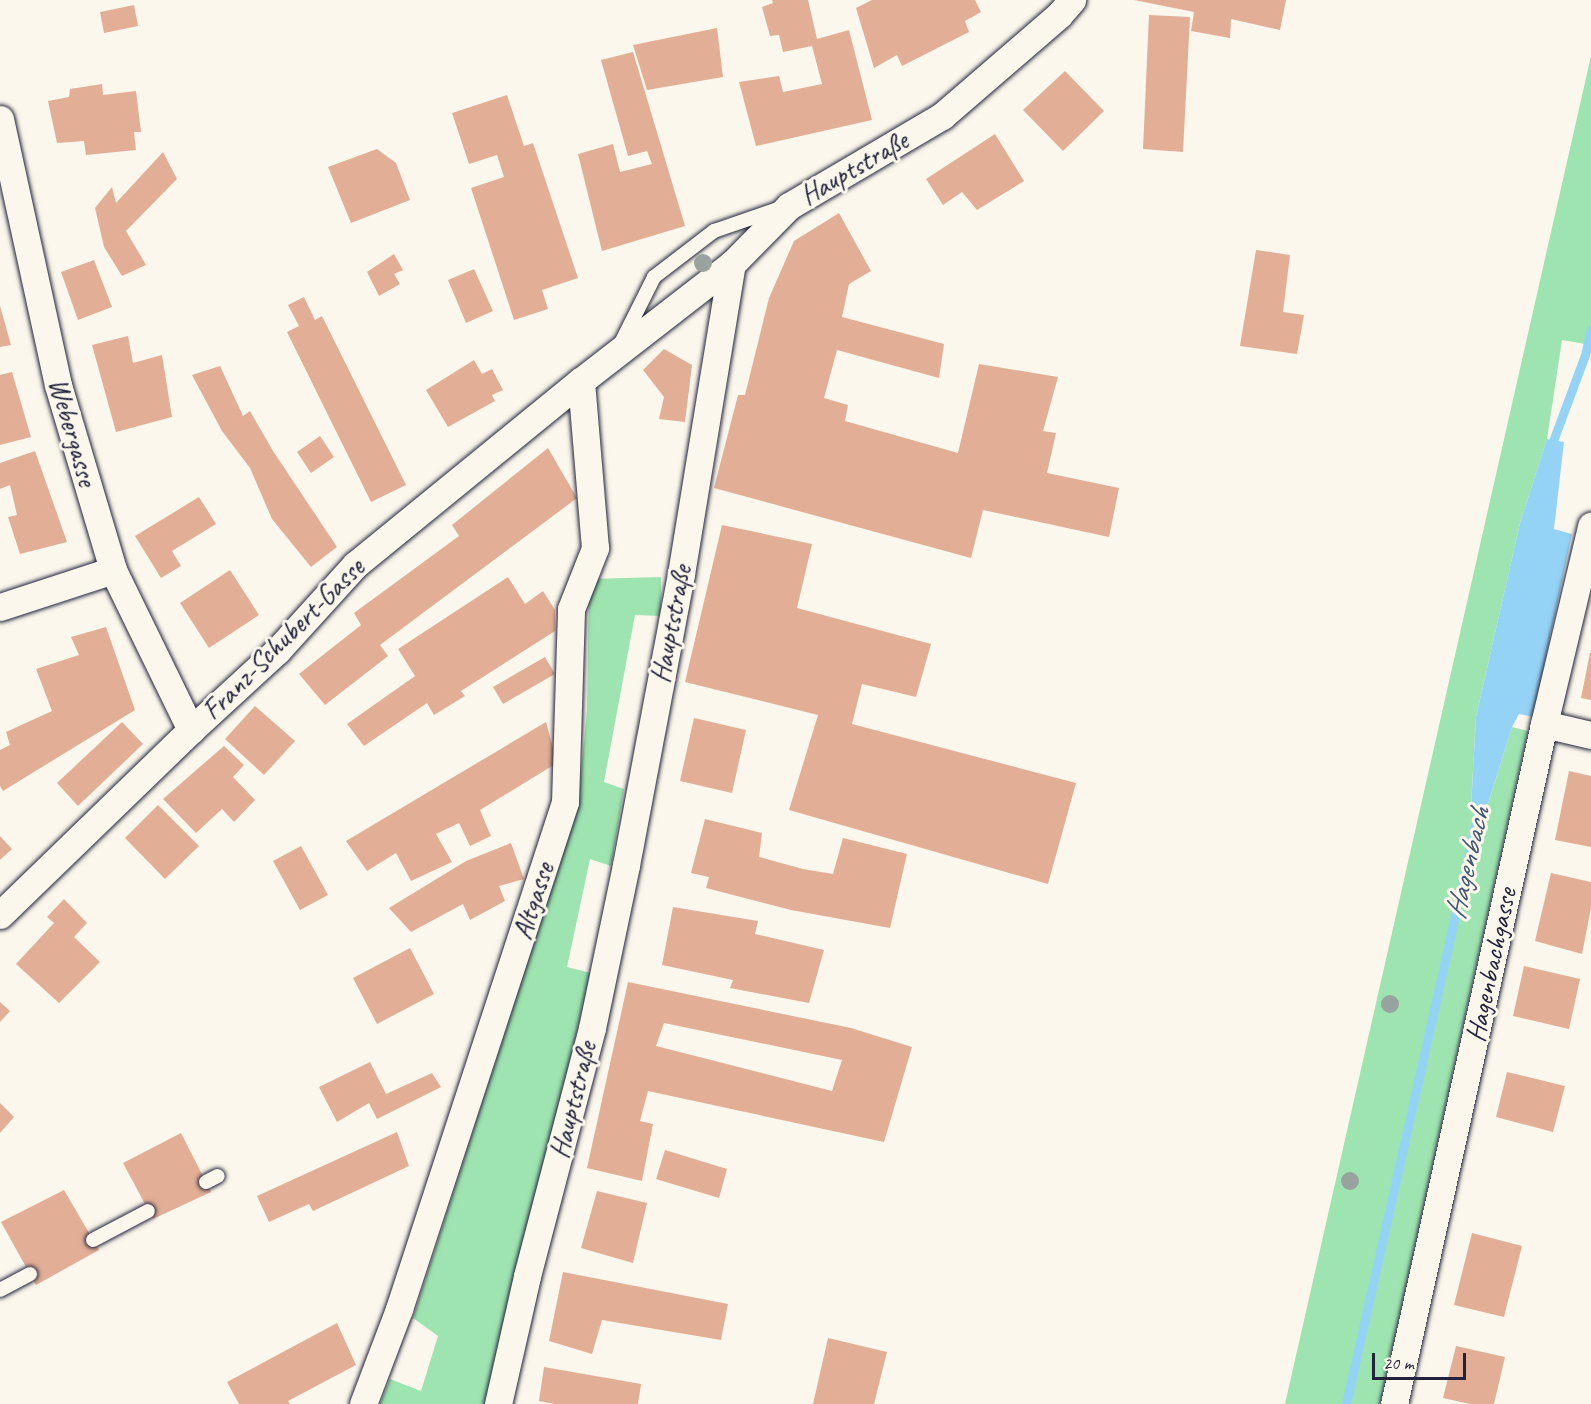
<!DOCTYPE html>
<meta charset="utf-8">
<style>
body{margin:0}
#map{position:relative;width:1591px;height:1404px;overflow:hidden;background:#fbf7ec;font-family:Caveat,sans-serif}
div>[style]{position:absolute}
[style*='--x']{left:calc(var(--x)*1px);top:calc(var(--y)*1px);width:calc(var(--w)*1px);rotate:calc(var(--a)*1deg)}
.green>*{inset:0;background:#9ee4b0}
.water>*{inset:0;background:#95d3f6}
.stream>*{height:9px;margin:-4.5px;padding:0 4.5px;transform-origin:4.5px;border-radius:4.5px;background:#95d3f6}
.building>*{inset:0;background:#e2af96}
.roads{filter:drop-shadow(0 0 2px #22223b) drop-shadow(0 0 2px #22223b)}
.lane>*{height:14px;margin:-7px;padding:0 7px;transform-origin:7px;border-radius:7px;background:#fbf7ec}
.street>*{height:27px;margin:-13.5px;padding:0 13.5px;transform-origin:13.5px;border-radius:13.5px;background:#fbf7ec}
.trees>*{width:18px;height:18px;margin:-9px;border-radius:50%;background:#98a29e}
span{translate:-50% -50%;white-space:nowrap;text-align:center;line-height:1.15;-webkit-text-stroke:6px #fbf7ec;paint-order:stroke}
.street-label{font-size:28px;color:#22223b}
.water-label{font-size:30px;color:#445773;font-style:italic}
.scale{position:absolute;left:1372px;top:1353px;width:94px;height:27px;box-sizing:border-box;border:3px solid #22223b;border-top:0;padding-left:8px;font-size:18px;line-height:21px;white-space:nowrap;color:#22223b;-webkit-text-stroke:4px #fbf7ec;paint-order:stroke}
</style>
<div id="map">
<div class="green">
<i style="clip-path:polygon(1591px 56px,1591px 345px,1562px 340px,1547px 439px,1520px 523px,1476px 717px,1471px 806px,1486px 810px,1512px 727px,1528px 731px,1380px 1404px,1285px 1404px)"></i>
<i style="clip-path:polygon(661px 577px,661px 616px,635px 615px,604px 782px,624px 789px,611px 866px,590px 859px,567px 967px,591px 973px,487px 1404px,380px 1404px,390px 1379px,421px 1391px,438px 1336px,413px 1318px,578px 804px,587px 710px,589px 579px)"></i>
</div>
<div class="water">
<i style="clip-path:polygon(1547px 439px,1564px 442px,1554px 529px,1572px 534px,1533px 717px,1519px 714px,1512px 727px,1486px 810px,1471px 807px,1476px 717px,1520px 523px)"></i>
</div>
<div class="stream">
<i style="--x:1550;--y:449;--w:100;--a:-69.6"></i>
<i style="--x:1585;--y:355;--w:26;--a:-77"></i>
<i style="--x:1346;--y:1404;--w:620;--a:-77.42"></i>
</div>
<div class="building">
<i style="clip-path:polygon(772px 0,808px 0,817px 39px,849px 30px,872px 120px,756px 146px,739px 82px,779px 76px,783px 92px,822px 84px,812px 46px,783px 52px,779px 35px,770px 36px,762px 7px,773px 3px)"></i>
<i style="clip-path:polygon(872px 0,975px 0,981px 12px,965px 21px,969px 32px,902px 66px,897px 55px,874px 68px,856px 8px)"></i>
<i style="clip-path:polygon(1134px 0,1286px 0,1280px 30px,1231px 19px,1230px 38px,1191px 31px,1194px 12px)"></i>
<i style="clip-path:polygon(134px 5px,138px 26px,104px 33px,100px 12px)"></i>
<i style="clip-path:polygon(1149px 15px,1190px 17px,1183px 152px,1143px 149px)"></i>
<i style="clip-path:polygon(717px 28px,723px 77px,647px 90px,633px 45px)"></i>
<i style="clip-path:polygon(633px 52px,685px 226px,602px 251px,578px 154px,613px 144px,620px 172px,652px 164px,647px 151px,628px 156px,601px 60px)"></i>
<i style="clip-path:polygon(1065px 71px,1104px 111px,1063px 151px,1023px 110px)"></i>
<i style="clip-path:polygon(102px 84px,103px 95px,136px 91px,141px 132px,134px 132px,136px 150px,86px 155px,84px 141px,57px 143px,48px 101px,69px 97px,70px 89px)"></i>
<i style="clip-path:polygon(507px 95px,524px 146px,533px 143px,578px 278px,542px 290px,548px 309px,514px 320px,471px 188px,504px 177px,497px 155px,469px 164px,452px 113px)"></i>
<i style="clip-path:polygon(995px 134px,1024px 181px,977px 210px,962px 192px,943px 205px,926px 179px)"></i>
<i style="clip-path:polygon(377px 149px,396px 163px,410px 200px,351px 223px,328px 167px)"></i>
<i style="clip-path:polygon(163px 152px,177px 179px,126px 231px,146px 265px,122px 276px,104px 247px,95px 208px,112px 187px,116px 203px)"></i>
<i style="clip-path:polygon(839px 213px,871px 271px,849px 284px,842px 317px,944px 344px,939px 378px,837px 350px,824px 398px,848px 405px,845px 421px,958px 453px,979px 364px,1058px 377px,1043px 431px,1056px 433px,1047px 473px,1119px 488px,1109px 537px,983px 510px,971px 558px,714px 488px,738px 395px,745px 395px,769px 298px,794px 241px)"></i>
<i style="clip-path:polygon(1256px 250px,1290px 255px,1283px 312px,1304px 315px,1297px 354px,1240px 346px)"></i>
<i style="clip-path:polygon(394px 254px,403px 270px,394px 274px,400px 284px,379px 296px,367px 272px)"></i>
<i style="clip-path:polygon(94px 260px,112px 307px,78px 320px,61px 272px)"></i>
<i style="clip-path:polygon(474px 269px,493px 311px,466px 323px,448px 280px)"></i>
<i style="clip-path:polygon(304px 297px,315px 320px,322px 316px,406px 485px,371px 502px,287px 332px,299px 326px,288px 305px)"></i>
<i style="clip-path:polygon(0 306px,11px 345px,0 347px)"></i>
<i style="clip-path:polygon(128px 336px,133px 363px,162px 355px,172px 417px,116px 432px,92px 345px)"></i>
<i style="clip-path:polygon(664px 349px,692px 365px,685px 422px,659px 419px,664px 397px,643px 370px)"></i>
<i style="clip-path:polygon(474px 360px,482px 374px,492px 369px,503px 390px,492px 395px,495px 401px,448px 427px,426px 390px)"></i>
<i style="clip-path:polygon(220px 366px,243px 416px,250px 411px,273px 451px,337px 547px,311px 567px,272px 519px,250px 468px,222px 431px,192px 375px)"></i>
<i style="clip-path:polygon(12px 372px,31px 437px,0 445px,0 375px)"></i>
<i style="clip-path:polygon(320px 436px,334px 457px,311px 473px,297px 452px)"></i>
<i style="clip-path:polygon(548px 448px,577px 498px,380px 645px,388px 656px,325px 705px,299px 674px,361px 625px,354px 613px,459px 536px,452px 525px)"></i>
<i style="clip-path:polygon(35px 451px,67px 542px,20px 554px,8px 517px,17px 515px,10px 485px,0 489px,0 463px)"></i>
<i style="clip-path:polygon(199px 497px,216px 524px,172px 551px,181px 566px,161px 578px,135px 536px)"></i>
<i style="clip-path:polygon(722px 525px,812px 544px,797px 608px,931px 644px,916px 697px,862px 684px,852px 724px,1076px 783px,1048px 884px,789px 810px,818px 715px,685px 682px)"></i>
<i style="clip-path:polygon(230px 570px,259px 615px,209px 648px,180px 603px)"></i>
<i style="clip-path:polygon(508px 577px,525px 604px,543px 591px,555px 610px,555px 631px,461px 691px,465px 696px,434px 715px,427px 703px,364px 746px,347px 724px,415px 676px,398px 649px)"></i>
<i style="clip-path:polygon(106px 627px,135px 710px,3px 791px,0 786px,0 750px,10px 745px,6px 732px,52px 711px,36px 669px,79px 655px,71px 637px)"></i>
<i style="clip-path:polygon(1590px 653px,1591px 653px,1591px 700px,1581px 698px)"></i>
<i style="clip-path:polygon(545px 657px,555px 674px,503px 704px,493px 687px)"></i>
<i style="clip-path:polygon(255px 706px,295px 741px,264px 775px,225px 739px)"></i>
<i style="clip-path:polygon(694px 718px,746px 730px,732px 793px,680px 781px)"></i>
<i style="clip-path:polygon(122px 722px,143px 744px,78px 806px,57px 783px)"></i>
<i style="clip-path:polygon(546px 722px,557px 763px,480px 810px,491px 836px,470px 846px,459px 823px,436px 834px,452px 862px,411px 881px,396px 853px,367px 871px,346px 841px)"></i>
<i style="clip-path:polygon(224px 746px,244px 765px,233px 777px,255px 800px,234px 822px,222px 809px,196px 833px,163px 799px)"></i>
<i style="clip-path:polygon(1569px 771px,1591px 776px,1591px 847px,1555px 840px)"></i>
<i style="clip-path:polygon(158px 805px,199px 846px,165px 879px,125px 838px)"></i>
<i style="clip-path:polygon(705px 819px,762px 833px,759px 857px,803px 869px,833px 874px,843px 838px,907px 854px,890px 928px,791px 910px,706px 888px,709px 877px,691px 873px)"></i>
<i style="clip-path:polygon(0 836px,12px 849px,0 860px)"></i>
<i style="clip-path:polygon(511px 843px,524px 879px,499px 886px,505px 901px,470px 920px,463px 904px,411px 932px,389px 908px,466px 861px)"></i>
<i style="clip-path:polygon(301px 846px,328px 895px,300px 910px,273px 861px)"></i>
<i style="clip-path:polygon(1551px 873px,1591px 882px,1591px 908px,1582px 954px,1535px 941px)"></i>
<i style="clip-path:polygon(64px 899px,87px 923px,74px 937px,100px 962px,59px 1003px,16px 964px,54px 923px,47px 917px)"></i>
<i style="clip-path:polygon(673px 907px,758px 921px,755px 934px,824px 950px,809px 1003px,730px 988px,733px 980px,662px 965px)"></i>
<i style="clip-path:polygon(410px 948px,434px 994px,377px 1024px,353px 978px)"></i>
<i style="clip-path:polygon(1524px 966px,1580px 979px,1569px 1029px,1513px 1016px)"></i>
<i style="clip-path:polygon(evenodd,628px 982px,851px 1028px,912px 1047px,884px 1142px,648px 1091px,640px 1121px,653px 1124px,642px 1181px,587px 1168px,628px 982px,664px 1023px,842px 1060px,832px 1091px,656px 1046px,664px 1023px)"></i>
<i style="clip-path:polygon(0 1002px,10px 1011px,0 1022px)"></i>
<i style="clip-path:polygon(370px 1062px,386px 1094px,432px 1073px,441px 1087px,377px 1119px,369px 1103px,337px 1122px,319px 1087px)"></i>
<i style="clip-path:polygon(1507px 1072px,1565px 1086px,1553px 1132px,1496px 1117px)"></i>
<i style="clip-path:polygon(0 1103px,14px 1117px,0 1133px)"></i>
<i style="clip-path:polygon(397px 1132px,409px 1166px,313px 1211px,309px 1204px,269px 1222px,257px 1196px)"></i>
<i style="clip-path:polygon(181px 1133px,211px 1192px,153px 1219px,123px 1163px)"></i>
<i style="clip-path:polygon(665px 1150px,727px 1169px,719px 1198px,656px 1179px)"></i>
<i style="clip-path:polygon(64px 1190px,99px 1250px,36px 1285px,1px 1222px)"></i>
<i style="clip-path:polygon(597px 1191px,647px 1203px,633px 1263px,581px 1248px)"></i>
<i style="clip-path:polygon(1472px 1233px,1522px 1246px,1504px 1317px,1454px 1305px)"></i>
<i style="clip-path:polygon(563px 1272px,728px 1304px,721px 1340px,602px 1320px,592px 1354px,549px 1341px)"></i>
<i style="clip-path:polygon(337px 1323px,356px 1365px,288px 1401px,290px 1404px,239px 1404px,227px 1382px)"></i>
<i style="clip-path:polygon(828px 1338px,887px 1352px,874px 1404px,813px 1404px)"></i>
<i style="clip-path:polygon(1456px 1346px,1505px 1357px,1494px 1404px,1470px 1404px,1443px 1398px)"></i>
<i style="clip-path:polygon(544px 1367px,641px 1384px,638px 1404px,555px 1404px,539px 1401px)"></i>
</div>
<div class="roads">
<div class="lane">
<i style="--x:621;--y:343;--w:74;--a:-63.4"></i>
<i style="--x:654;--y:277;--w:76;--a:-37.5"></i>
<i style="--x:714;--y:231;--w:68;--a:-19"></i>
<i style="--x:206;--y:1182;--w:13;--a:-27"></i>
<i style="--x:93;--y:1240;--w:62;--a:-27.8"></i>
<i style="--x:0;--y:1290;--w:34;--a:-28"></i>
</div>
<div class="street">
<i style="--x:0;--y:119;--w:272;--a:77.7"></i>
<i style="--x:58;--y:385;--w:193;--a:73.4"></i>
<i style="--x:113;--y:570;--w:178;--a:64"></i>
<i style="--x:0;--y:607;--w:119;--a:-18.1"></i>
<i style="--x:1544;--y:724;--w:48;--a:13.2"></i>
<i style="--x:0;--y:915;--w:266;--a:-44.1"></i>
<i style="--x:191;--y:730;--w:117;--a:-42.6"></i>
<i style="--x:277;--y:651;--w:116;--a:-47.8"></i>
<i style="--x:355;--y:565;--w:291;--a:-39.2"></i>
<i style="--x:581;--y:381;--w:191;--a:-37.8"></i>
<i style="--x:732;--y:264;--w:81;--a:-45.5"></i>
<i style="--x:789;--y:206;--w:178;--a:-30.5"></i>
<i style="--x:942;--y:116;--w:155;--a:-40.8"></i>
<i style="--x:1059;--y:15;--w:20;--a:-49"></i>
<i style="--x:363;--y:1404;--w:102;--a:-69.2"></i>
<i style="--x:399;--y:1309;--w:533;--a:-71.87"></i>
<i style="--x:565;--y:802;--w:193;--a:-88.2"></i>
<i style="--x:571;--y:609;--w:66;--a:-68.5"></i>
<i style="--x:595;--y:548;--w:168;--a:-94.8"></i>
<i style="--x:498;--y:1404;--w:131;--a:-77.2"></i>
<i style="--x:527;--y:1276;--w:256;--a:-75.3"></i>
<i style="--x:592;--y:1028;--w:167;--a:-78.2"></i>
<i style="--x:626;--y:865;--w:296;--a:-79.3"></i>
<i style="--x:681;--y:574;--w:314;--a:-80.7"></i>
<i style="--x:1394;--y:1404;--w:696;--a:-77.56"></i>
<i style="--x:1544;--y:724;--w:204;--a:-76.6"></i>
</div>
</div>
<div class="trees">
<i style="left:703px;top:263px"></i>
<i style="left:1390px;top:1004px"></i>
<i style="left:1350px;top:1181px"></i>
</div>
<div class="street-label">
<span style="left:854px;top:168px;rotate:-30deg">Hauptstraße</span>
<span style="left:73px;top:432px;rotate:74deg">Webergasse</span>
<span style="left:671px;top:624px;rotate:-79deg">Hauptstraße</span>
<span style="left:283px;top:639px;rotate:-45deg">Franz-Schubert-Gasse</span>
<span style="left:533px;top:901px;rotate:-72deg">Altgasse</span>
<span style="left:1491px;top:965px;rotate:-78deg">Hagenbachgasse</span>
<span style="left:573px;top:1100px;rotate:-76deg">Hauptstraße</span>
</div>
<div class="water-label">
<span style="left:1467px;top:863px;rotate:-77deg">Hagenbach</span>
</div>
<div class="scale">20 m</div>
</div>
